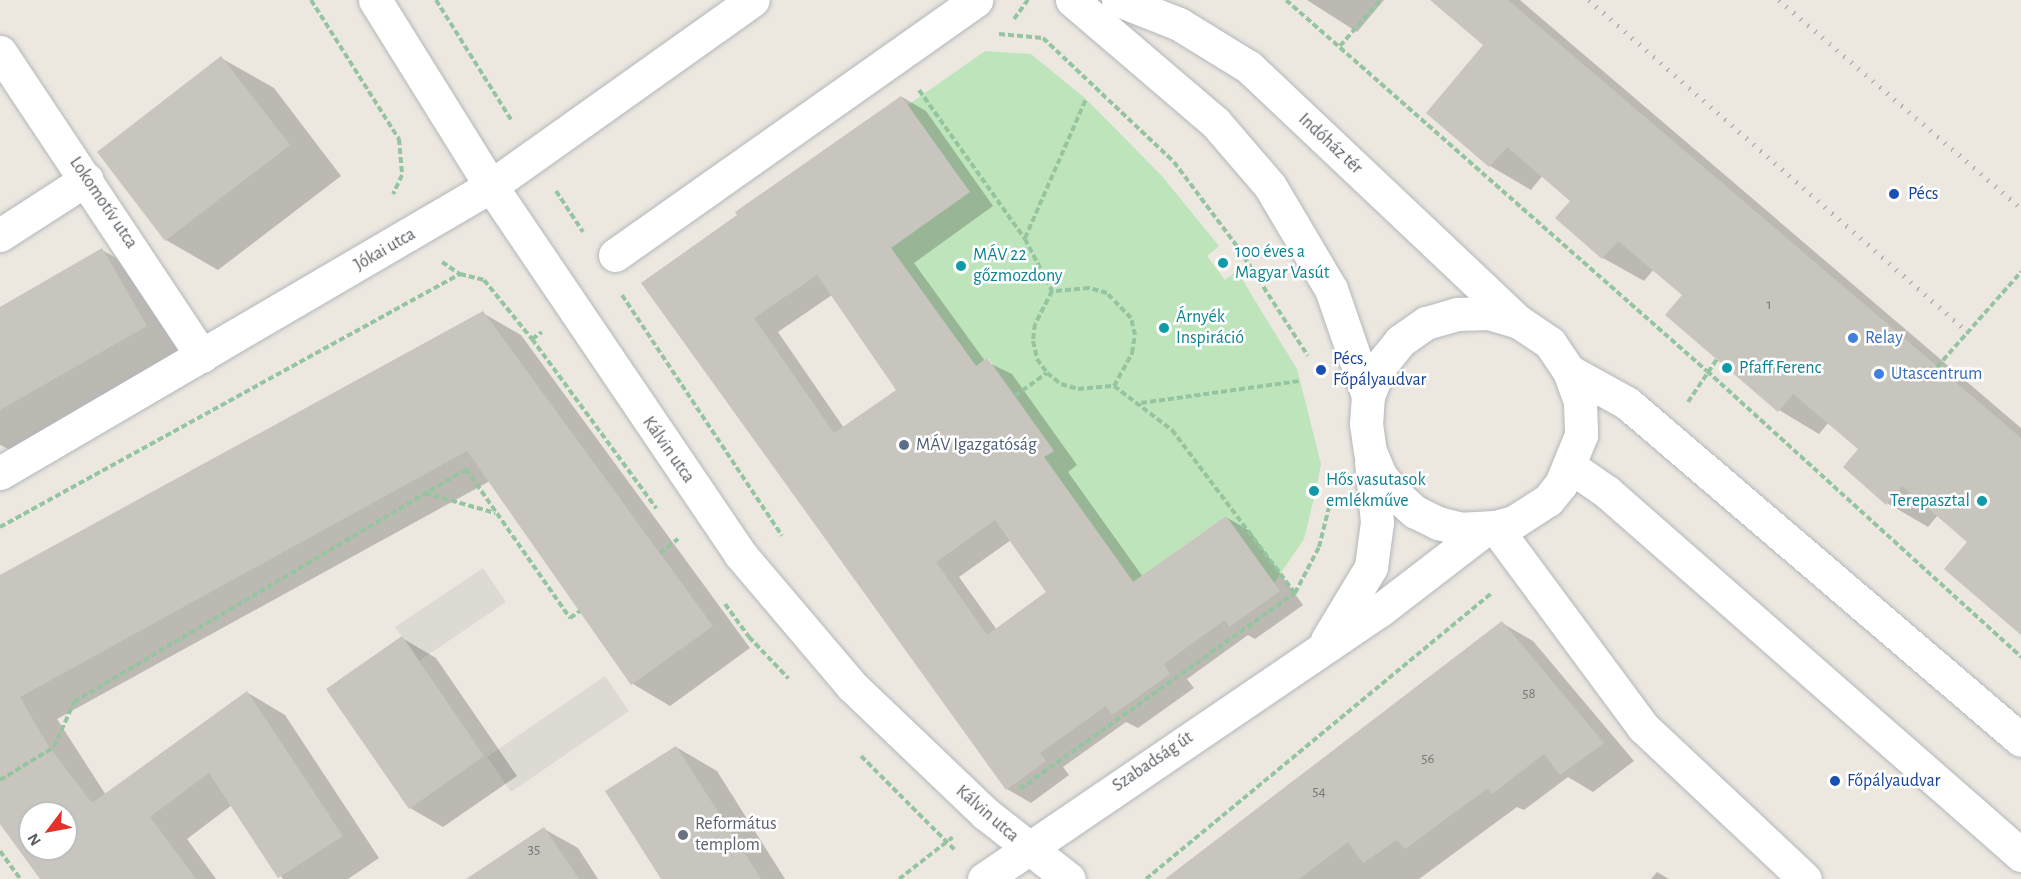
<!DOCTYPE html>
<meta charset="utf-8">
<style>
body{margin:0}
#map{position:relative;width:2021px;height:879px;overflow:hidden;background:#ece8e0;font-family:"Alegreya Sans",sans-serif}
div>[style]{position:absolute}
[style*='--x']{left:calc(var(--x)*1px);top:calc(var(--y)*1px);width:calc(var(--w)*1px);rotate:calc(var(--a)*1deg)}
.industrial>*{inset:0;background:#dddad4}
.green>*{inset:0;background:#bee4bc}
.shadow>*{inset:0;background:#0003}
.building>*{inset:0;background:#c8c5bf}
.path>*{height:4px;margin-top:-2px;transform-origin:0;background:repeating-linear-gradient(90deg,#95c4a0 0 6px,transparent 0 9px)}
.roads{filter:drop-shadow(0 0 2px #b3b6bb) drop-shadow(0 0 2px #b3b6bb)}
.minor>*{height:33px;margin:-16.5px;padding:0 16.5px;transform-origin:16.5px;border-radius:16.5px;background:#fff}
.rail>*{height:4.5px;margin-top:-2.25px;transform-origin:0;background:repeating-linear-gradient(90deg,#b1b2b2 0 1.5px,transparent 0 9.5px)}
.dots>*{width:16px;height:16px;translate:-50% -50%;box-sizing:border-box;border:3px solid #fff;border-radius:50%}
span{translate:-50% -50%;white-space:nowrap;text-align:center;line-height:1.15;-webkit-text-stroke:5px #fff;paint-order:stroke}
.number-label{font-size:15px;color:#757778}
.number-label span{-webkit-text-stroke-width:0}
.street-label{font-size:18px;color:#595d61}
.transit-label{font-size:18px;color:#164399}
.left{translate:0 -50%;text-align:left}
.culture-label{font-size:18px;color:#0d838f}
.right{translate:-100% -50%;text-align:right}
.shop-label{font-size:18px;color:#366cbe}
.service-label{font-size:18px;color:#4e5e75}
.worship-label{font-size:18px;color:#5b616d}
.north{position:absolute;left:18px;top:801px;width:60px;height:60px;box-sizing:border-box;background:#fff;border:2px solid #bdbec0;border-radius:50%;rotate:238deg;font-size:16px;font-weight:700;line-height:24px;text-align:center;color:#595d61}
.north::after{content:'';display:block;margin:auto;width:21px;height:27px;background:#e6302b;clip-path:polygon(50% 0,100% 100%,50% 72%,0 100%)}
</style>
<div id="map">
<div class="industrial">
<i style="clip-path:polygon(483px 568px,506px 602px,419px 661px,395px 627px)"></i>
<i style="clip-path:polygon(605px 676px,629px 711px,511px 792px,487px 757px)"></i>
</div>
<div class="green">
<i style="clip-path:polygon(985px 51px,1031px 54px,1086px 99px,1161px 175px,1219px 246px,1207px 256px,1225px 280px,1237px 271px,1297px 369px,1321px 464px,1317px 485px,1309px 483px,1305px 496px,1314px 498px,1304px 539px,1274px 583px,1226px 516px,1178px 550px,1137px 587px,1044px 457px,1054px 451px,988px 358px,976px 366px,883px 237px,969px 192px,908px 105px)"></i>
</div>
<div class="shadow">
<i style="clip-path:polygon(1307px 0,1384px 0,1357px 32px)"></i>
<i style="clip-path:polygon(1432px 0,1520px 0,2021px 428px,2021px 632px,1969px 542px,1938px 515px,1928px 527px,1887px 503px,1860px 449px,1829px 422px,1819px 434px,1779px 410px,1684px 295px,1654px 269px,1644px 281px,1603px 258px,1557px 218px,1572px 200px,1543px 175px,1531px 190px,1490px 166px,1428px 113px,1485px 45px)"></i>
<i style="clip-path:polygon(221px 58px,274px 88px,341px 176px,218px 270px,166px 240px)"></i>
<i style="clip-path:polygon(evenodd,902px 97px,926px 111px,993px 206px,914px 263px,985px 361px,1012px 374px,1077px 465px,1068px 472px,1143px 577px,1226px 517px,1250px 531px,1303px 605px,1255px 639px,1248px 635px,1187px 679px,1194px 688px,1138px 728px,1126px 722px,1063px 767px,1069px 775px,1031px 803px,1007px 789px,643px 283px,902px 97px,832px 295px,898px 390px,844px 428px,778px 332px,832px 295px,902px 97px,1011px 540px,1048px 593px,997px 630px,959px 577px,1011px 540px)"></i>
<i style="clip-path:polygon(102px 250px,143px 273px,187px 349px,11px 450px,0 445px,0 308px)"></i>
<i style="clip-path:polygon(evenodd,483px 313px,521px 335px,750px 648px,670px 706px,633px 684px,490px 481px,57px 719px,106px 795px,248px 693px,285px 715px,379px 858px,348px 879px,283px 879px,232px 805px,187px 839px,216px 879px,42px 879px,0 821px,0 578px,483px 313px,30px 813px,66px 813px,66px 849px,30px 849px,30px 813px)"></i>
<i style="clip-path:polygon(1502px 623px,1533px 641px,1634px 761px,1593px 792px,1568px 777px,1524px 810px,1517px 807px,1419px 879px,1170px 879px)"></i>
<i style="clip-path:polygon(402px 638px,436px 658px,517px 776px,443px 827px,410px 808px)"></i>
<i style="clip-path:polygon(676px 747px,717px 771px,785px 879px,663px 879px)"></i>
<i style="clip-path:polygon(544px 829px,578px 848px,598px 879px,479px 879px)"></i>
<i style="clip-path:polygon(1657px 872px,1669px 879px,1651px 879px)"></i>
</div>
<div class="building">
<i style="clip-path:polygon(1430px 0,1508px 0,2021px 438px,2021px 635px,1944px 569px,1967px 542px,1902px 486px,1886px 505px,1843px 467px,1858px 449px,1793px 394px,1778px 412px,1665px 315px,1682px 295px,1618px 241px,1602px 259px,1555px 218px,1570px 201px,1507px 147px,1489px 167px,1426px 113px,1483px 45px)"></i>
<i style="clip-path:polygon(221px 56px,290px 145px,165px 241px,97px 152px)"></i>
<i style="clip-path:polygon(evenodd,901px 96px,970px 192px,891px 248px,976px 366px,987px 358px,1054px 451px,1044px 457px,1133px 582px,1226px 516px,1280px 591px,1229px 627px,1225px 620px,1164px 664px,1170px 674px,1112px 715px,1106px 706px,1040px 753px,1046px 761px,1006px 790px,641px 283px,737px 215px,735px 212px,901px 96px,817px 275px,896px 390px,834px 433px,754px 318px,817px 275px,901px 96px,995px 520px,1046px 592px,987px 635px,936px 562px,995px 520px)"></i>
<i style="clip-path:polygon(102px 248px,147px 326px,0 410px,0 307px)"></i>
<i style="clip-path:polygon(evenodd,483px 311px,713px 626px,631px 685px,467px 451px,20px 697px,47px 744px,92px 803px,247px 691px,343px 836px,278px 878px,209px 773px,150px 817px,196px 879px,40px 879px,0 824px,0 575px,483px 311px,30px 813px,66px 813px,66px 849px,30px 849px,30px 813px)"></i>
<i style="clip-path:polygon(1502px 621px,1604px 743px,1560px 775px,1544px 754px,1492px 794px,1488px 788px,1405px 849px,1397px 840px,1363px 863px,1348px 842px,1299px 879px,1165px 879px)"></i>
<i style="clip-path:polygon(402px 636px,484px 756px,409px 809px,326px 689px)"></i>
<i style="clip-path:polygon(676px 746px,761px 879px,661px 879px,605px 791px)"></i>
<i style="clip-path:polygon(544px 827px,579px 879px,466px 879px)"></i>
</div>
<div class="path">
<i style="--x:311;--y:0;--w:165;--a:57.7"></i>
<i style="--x:399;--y:139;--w:36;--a:85"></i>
<i style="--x:402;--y:175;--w:21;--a:115"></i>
<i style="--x:436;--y:0;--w:143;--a:57.9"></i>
<i style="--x:1286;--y:0;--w:561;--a:41.39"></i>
<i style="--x:1707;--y:371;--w:425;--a:42.3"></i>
<i style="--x:1014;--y:19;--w:24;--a:-54"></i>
<i style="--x:999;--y:34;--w:44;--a:5.2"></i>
<i style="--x:1043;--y:38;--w:180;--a:43.4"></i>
<i style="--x:1174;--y:162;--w:109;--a:53.2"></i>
<i style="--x:1239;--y:249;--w:127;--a:57.2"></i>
<i style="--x:1340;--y:46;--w:61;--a:-49"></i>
<i style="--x:919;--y:90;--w:183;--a:54.6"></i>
<i style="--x:1025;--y:239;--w:59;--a:62.6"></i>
<i style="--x:556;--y:191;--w:49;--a:56.6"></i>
<i style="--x:1025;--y:238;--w:152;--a:-66.3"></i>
<i style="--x:442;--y:262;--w:22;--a:34"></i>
<i style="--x:460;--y:274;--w:25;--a:14"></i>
<i style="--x:484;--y:280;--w:76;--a:50.9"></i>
<i style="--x:532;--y:339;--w:12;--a:-35"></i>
<i style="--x:622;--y:295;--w:289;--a:56.4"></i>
<i style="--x:532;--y:339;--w:210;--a:53.7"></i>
<i style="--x:1937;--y:367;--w:127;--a:-48.5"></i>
<i style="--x:1114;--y:386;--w:38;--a:-61"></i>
<i style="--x:1132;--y:353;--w:18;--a:-81"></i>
<i style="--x:1135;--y:335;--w:17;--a:-103"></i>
<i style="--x:1131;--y:318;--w:35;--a:-134"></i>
<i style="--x:1107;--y:293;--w:19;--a:-164"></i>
<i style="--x:1089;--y:288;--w:37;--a:175"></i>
<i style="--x:1052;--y:291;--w:37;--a:117"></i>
<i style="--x:1035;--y:324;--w:17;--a:97"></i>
<i style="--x:1033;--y:341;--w:18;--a:77"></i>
<i style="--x:1037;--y:359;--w:17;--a:54"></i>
<i style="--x:1047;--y:373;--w:18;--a:38"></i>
<i style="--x:1061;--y:384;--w:18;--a:16"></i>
<i style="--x:1078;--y:389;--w:36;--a:-5"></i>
<i style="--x:1114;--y:386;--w:73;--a:37.2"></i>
<i style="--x:1172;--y:430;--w:204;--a:53"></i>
<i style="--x:1015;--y:396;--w:39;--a:-36"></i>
<i style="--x:1688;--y:402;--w:52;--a:-56"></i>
<i style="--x:1141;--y:403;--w:161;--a:-7.9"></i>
<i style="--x:425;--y:493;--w:73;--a:15.9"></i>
<i style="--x:0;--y:527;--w:525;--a:-28.81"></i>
<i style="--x:660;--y:553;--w:23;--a:-38"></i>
<i style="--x:725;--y:604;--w:41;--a:54"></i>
<i style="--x:749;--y:637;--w:57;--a:46.4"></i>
<i style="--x:861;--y:756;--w:133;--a:45"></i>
<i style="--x:0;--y:780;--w:63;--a:-31.4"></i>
<i style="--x:54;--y:747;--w:49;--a:-66"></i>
<i style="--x:74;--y:702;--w:456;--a:-30.7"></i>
<i style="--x:466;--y:469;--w:182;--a:55.1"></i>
<i style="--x:570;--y:618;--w:12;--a:-35"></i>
<i style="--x:1020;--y:789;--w:338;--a:-35.5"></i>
<i style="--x:1295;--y:593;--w:52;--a:-62.4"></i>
<i style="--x:1319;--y:547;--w:49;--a:-76"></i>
<i style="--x:0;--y:851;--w:34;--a:54"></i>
<i style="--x:899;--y:879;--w:68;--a:-37.9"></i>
<i style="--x:1146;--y:879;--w:449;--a:-39.6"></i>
</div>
<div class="roads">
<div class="minor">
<i style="--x:375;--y:0;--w:219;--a:58.1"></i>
<i style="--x:491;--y:186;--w:444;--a:55.9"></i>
<i style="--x:740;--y:554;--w:173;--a:49.7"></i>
<i style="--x:852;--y:686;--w:185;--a:43.7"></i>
<i style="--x:986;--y:814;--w:105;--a:38.1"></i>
<i style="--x:1072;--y:0;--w:188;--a:40.5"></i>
<i style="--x:1215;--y:122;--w:84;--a:49.3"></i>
<i style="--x:1270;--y:186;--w:120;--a:59.4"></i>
<i style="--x:1331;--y:289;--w:113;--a:70.9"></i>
<i style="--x:1118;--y:0;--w:66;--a:21.5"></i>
<i style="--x:1179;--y:24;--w:82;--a:31.6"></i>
<i style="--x:1249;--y:67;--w:371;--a:43.4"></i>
<i style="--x:1519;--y:322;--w:37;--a:34"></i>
<i style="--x:1550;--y:343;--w:34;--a:56"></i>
<i style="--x:1569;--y:371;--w:33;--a:70"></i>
<i style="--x:1580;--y:402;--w:33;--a:88"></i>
<i style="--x:1581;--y:435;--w:53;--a:112.2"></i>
<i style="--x:1561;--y:484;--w:21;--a:129"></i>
<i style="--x:1548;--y:500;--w:40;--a:147.1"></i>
<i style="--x:1514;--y:522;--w:20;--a:165"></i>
<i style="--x:1495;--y:527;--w:33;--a:177"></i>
<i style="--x:1462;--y:529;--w:25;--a:-166"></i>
<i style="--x:1438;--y:523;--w:25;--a:-154"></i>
<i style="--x:1415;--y:512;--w:25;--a:-138"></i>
<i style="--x:1396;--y:495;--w:26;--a:-129"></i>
<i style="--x:1380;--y:475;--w:25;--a:-113"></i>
<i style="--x:1370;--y:452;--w:28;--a:-98"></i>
<i style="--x:1366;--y:424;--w:28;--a:-86"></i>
<i style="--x:1368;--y:396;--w:32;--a:-68"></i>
<i style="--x:1380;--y:366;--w:32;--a:-51"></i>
<i style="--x:1400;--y:341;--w:32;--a:-35"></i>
<i style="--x:1426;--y:323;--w:32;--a:-16"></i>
<i style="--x:1457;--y:314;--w:31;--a:-2"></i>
<i style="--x:1488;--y:313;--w:32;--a:16"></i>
<i style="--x:0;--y:52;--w:365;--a:56.4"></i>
<i style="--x:0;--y:235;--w:103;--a:-32.8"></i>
<i style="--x:615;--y:255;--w:442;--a:-35.2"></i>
<i style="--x:1569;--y:371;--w:66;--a:28.9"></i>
<i style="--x:1627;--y:403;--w:518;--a:40.54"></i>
<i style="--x:1571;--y:467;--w:44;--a:34.8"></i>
<i style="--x:1607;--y:492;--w:551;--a:41.24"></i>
<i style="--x:0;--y:473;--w:569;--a:-30.31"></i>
<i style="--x:491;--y:186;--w:321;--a:-35.4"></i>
<i style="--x:1495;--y:527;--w:249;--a:53.5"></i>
<i style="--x:1643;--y:727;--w:222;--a:43.2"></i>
<i style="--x:1327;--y:640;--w:85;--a:-58.9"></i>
<i style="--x:1371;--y:567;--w:45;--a:-82.4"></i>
<i style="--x:1377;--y:522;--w:61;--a:-95.6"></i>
<i style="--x:984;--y:879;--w:479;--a:-34.2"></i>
<i style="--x:1380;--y:610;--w:135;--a:-37.5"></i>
</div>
</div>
<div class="rail">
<i style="--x:1589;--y:0;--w:504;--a:41.22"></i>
<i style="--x:1779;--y:0;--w:319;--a:40.7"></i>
</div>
<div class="dots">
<i style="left:1894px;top:194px;background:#1a4fb4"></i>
<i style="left:1223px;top:263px;background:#0f9aa8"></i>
<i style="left:961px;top:266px;background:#0f9aa8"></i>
<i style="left:1164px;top:328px;background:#0f9aa8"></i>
<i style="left:1853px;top:338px;background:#3f7fe0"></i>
<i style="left:1727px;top:368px;background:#0f9aa8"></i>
<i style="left:1321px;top:370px;background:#1a4fb4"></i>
<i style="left:1879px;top:374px;background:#3f7fe0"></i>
<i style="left:904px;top:445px;background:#5c6f8a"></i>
<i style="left:1314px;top:491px;background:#0f9aa8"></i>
<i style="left:1982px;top:501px;background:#0f9aa8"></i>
<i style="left:1835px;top:781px;background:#1a4fb4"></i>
<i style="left:683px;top:835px;background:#6b7280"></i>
</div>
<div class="number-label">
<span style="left:1769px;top:305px">1</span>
<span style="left:1529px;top:694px">58</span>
<span style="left:1428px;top:759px">56</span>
<span style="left:1319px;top:792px">54</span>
<span style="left:534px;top:850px">35</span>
</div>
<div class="street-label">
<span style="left:1330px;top:144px;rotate:43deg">Indóház tér</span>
<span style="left:103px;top:203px;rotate:56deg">Lokomotív utca</span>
<span style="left:385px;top:250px;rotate:-30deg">Jókai utca</span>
<span style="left:668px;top:450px;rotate:55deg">Kálvin utca</span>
<span style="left:1153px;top:762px;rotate:-34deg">Szabadság út</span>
<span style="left:987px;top:814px;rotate:41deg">Kálvin utca</span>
</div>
<div class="transit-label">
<span class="left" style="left:1908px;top:194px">Pécs</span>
<span class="left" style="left:1333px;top:370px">Pécs,<br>Főpályaudvar</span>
<span class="left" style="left:1847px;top:781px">Főpályaudvar</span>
</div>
<div class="culture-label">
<span class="left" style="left:1235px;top:263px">100 éves a<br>Magyar Vasút</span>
<span class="left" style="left:973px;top:266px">MÁV 22<br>gőzmozdony</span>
<span class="left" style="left:1176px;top:328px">Árnyék<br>Inspiráció</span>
<span class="left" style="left:1739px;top:368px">Pfaff Ferenc</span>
<span class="left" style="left:1326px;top:491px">Hős vasutasok<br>emlékműve</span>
<span class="right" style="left:1970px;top:501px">Terepasztal</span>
</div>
<div class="shop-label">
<span class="left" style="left:1865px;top:338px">Relay</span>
<span class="left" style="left:1891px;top:374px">Utascentrum</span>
</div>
<div class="service-label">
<span class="left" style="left:916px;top:445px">MÁV Igazgatóság</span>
</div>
<div class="worship-label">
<span class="left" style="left:695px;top:835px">Református<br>templom</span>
</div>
<div class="north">N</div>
</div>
